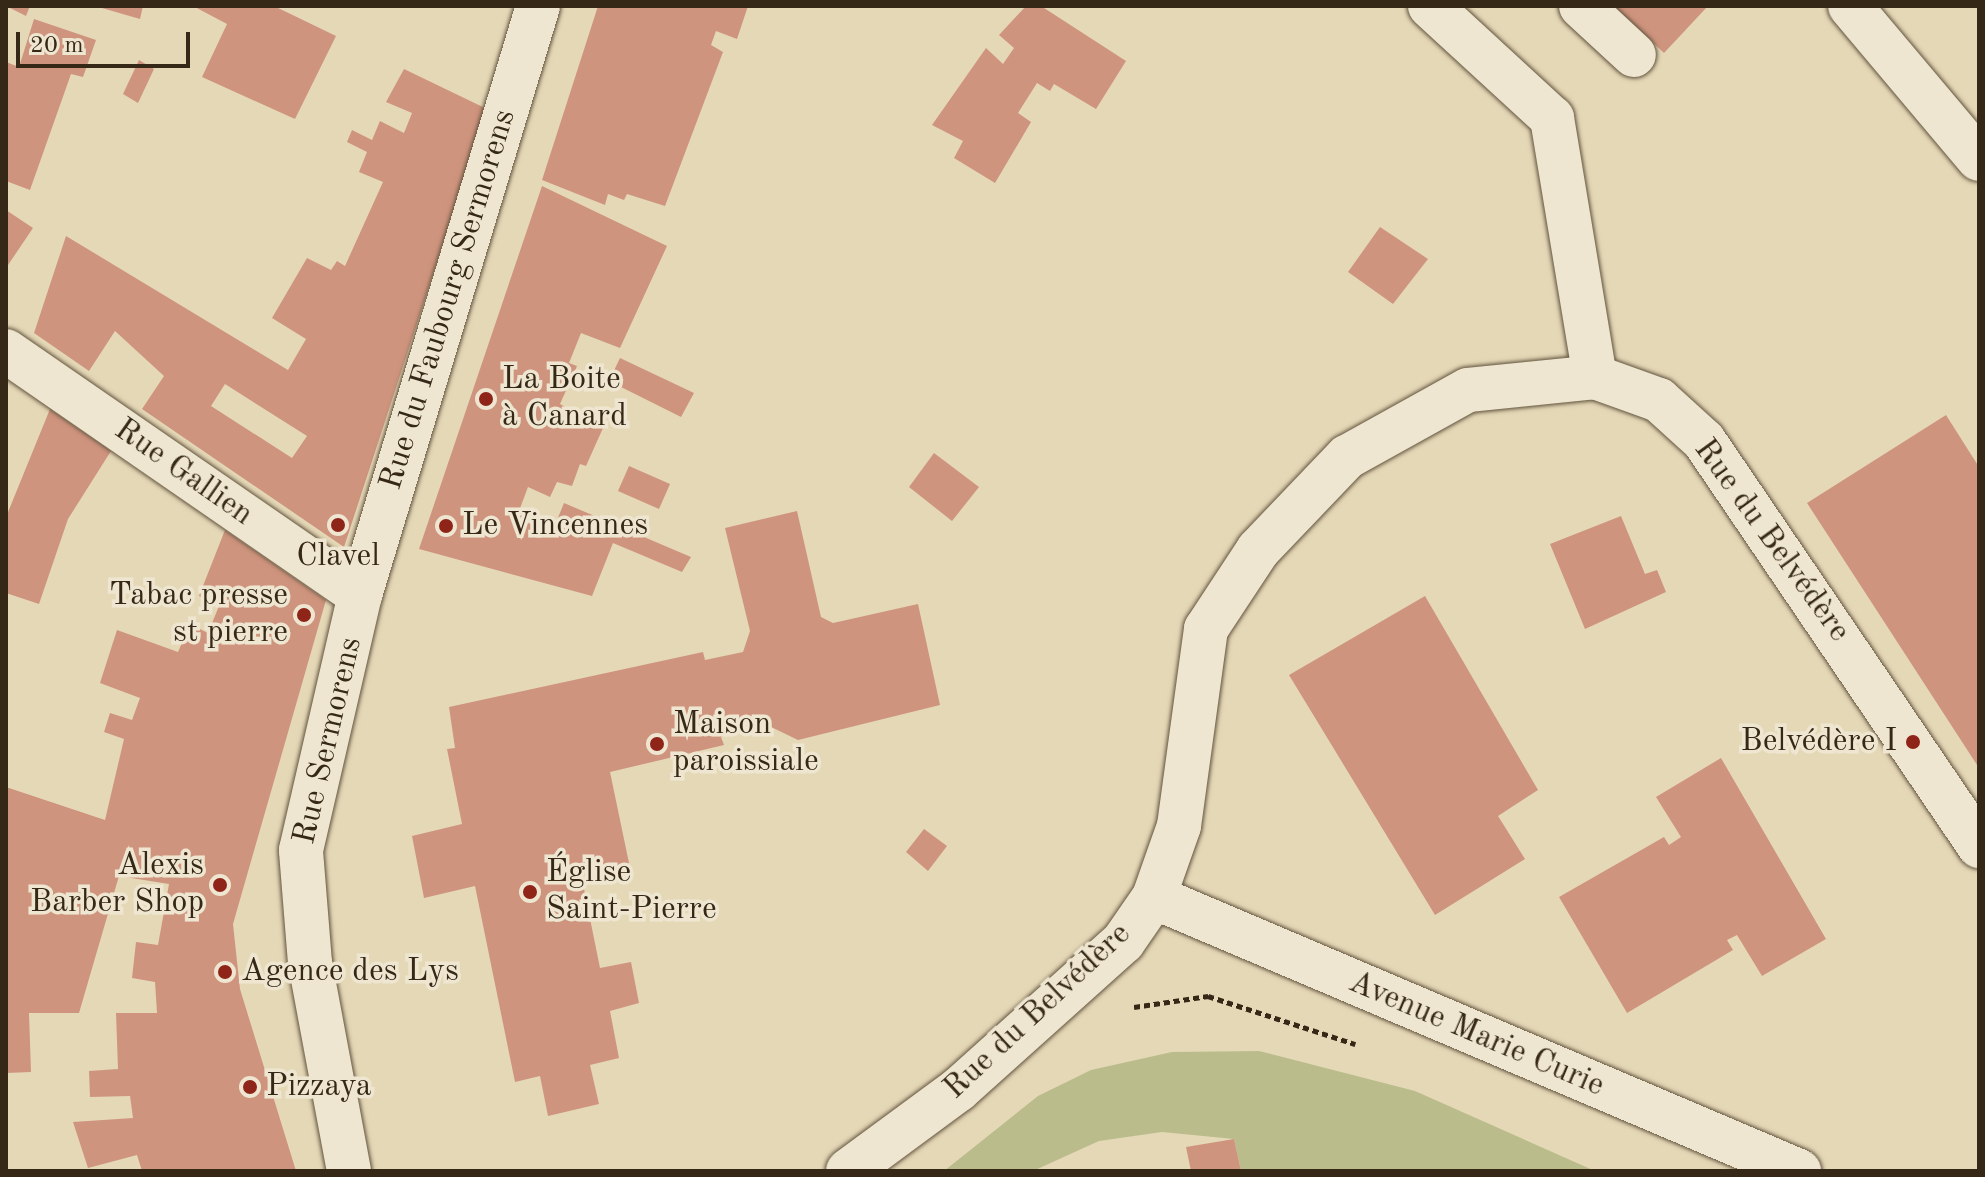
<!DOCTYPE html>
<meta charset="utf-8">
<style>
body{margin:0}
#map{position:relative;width:1985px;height:1177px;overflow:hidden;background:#e5d8b7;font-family:"Old Standard TT",serif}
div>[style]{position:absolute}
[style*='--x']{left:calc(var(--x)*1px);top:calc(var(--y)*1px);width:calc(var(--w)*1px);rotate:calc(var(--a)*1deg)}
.green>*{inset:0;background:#babd8b}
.building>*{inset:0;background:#cf947e}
.path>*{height:5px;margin-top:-2.5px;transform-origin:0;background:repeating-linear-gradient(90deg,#362816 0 6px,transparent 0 10px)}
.roads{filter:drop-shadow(0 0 2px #62543e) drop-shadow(0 0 2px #62543e)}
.minor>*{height:44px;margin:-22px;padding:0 22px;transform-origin:22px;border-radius:22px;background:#eee6d0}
.dots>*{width:22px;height:22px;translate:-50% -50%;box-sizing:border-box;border:4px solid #eee6d0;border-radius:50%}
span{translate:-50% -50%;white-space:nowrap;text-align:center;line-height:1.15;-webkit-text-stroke:7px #eee6d0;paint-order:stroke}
.street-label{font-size:32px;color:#362816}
.poi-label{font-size:32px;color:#362816}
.left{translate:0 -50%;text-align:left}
.right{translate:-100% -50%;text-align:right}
.frame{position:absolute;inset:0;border:8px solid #362816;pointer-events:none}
.scale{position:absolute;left:16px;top:32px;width:174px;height:36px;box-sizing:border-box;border:4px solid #362816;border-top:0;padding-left:10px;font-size:24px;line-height:28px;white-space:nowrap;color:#362816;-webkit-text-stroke:6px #eee6d0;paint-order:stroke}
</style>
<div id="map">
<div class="green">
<i style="clip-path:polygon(1259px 1051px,1415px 1091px,1595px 1171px,1241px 1171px,1234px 1139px,1162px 1132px,1099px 1141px,1033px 1171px,944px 1171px,1038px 1096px,1091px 1070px,1172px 1052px)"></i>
</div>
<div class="building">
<i style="clip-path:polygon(6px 6px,30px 6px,26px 16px)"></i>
<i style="clip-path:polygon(95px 6px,143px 6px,140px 19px)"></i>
<i style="clip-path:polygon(193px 6px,274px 6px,336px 36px,295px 119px,202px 77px,227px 24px)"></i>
<i style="clip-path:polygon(598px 6px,748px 6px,737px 39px,716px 31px,711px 45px,723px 52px,665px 206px,627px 194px,624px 200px,608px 194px,605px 205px,542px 180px)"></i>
<i style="clip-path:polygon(1026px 6px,1041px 6px,1126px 61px,1096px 109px,1054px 84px,1050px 91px,1037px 83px,1018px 113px,1031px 122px,995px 183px,954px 158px,963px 141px,932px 125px,986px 48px,1003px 64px,1014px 48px,999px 35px)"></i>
<i style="clip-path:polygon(1614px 6px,1708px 6px,1664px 53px)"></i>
<i style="clip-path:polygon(34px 19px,96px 40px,83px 77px,71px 74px,30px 190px,6px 181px,6px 62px,19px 67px)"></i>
<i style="clip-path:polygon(139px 60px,154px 69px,138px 103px,123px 94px)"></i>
<i style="clip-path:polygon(evenodd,404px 69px,487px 109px,344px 547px,142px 409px,164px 376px,115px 331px,89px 371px,34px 333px,66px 236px,288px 370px,306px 339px,272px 318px,307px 258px,331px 270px,337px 261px,345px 266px,383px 182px,359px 172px,367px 152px,347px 142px,352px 130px,372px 140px,380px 121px,404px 133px,412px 113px,386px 102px,404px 69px,225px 384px,307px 436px,292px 458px,211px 406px,225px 384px)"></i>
<i style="clip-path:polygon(542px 186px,667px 246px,620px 348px,581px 333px,569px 363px,577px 366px,560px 404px,603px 428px,586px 466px,580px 464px,572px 486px,557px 482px,550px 497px,528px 487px,519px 511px,555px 525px,564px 503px,691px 557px,682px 572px,613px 543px,592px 596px,419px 549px)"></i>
<i style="clip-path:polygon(6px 210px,33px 228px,6px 268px)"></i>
<i style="clip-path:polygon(1380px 227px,1428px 259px,1393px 304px,1348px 272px)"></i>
<i style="clip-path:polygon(620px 358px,694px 393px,681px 417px,609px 381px)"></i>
<i style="clip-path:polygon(50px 409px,111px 451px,68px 519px,39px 604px,6px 593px,6px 517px)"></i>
<i style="clip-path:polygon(1946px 415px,1979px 467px,1979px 768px,1807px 503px)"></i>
<i style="clip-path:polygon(934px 453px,979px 487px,952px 521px,909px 487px)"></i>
<i style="clip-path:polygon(629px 466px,670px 484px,659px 509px,618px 491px)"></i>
<i style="clip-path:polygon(797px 511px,821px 617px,833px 623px,918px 604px,940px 705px,798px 740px,767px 725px,721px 737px,724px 745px,610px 772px,629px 863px,581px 874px,600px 968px,631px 962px,639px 1003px,610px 1011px,619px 1058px,590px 1065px,599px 1104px,548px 1116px,540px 1076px,515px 1082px,475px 886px,424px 898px,412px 836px,462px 824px,447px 749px,455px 748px,449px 707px,703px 652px,705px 660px,743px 652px,750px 631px,725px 528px)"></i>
<i style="clip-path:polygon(1621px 516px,1645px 574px,1657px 570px,1666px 592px,1585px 629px,1550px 544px)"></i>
<i style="clip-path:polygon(225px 530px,326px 600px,233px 924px,240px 989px,296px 1171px,142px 1171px,137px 1155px,88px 1168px,73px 1122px,133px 1118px,130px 1096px,90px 1097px,89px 1071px,118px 1069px,116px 1013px,157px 1013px,155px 982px,132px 978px,136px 942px,158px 945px,169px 884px,119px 876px,79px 1013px,29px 1013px,31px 1072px,6px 1073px,6px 787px,105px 820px,124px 739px,104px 732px,110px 713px,132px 720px,140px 698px,100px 683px,117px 630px,178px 652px,190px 624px,208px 633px,219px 606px,199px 596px)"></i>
<i style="clip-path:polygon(1425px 596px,1538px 790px,1498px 816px,1525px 859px,1435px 915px,1289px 675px)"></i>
<i style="clip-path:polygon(1721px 758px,1826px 939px,1762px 976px,1737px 935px,1727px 940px,1733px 950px,1627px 1013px,1559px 897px,1664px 837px,1669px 845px,1681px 837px,1656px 797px)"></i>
<i style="clip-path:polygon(924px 829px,947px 846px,928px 871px,906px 852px)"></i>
<i style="clip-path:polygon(1234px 1139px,1241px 1171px,1191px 1171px,1186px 1147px)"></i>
</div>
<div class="path">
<i style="--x:1134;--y:1007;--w:75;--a:-8.5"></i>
<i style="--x:1208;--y:996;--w:155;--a:18.1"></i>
</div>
<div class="roads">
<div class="minor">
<i style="--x:1430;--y:6;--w:166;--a:42.6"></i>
<i style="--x:1552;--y:118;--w:263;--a:80.6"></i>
<i style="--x:1581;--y:6;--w:72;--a:42.8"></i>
<i style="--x:1850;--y:6;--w:200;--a:49.9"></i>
<i style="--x:6;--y:351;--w:430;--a:34.6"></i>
<i style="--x:1154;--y:897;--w:701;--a:23.02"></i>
<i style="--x:349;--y:1171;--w:212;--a:-100.6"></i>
<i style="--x:310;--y:963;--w:113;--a:-94.6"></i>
<i style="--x:301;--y:850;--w:262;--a:-77"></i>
<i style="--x:360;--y:595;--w:615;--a:-73.18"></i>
<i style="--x:848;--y:1171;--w:137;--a:-36.4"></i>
<i style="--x:958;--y:1090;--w:222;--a:-41.9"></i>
<i style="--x:1123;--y:942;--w:55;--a:-55.4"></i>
<i style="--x:1154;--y:897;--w:75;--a:-70.6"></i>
<i style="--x:1179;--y:826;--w:199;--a:-82.2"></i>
<i style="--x:1206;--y:629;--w:95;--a:-56.6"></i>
<i style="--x:1258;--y:550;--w:129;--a:-46.3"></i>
<i style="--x:1347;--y:457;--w:138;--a:-29"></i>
<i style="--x:1468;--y:390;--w:128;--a:-5.8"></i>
<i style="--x:1595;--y:377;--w:68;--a:19.8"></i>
<i style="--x:1659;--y:400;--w:61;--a:42.3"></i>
<i style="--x:1704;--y:441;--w:490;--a:55.8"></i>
</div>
</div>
<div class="dots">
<i style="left:486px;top:399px;background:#8f2418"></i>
<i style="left:338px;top:525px;background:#8f2418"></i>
<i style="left:446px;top:526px;background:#8f2418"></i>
<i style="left:304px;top:615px;background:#8f2418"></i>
<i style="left:1913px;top:742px;background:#8f2418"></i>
<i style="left:657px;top:744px;background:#8f2418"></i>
<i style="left:220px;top:885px;background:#8f2418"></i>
<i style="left:530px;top:892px;background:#8f2418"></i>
<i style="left:225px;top:972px;background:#8f2418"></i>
<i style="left:250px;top:1087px;background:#8f2418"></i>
</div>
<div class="street-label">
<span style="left:449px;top:300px;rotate:-73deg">Rue du Faubourg Sermorens</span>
<span style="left:183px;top:473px;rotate:35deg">Rue Gallien</span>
<span style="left:1771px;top:541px;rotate:54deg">Rue du Belvédère</span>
<span style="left:329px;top:741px;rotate:-77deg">Rue Sermorens</span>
<span style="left:1038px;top:1012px;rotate:-43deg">Rue du Belvédère</span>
<span style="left:1476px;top:1035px;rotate:23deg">Avenue Marie Curie</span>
</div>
<div class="poi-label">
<span class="left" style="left:502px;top:399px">La Boite<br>à Canard</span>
<span class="left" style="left:462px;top:526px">Le Vincennes</span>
<span style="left:338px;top:557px">Clavel</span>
<span class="right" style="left:288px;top:615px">Tabac presse<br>st pierre</span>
<span class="left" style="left:673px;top:744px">Maison<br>paroissiale</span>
<span class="right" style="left:1897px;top:742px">Belvédère I</span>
<span class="right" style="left:204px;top:885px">Alexis<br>Barber Shop</span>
<span class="left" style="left:546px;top:892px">Église<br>Saint-Pierre</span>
<span class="left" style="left:241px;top:972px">Agence des Lys</span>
<span class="left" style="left:266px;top:1087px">Pizzaya</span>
</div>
<div class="frame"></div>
<div class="scale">20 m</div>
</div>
